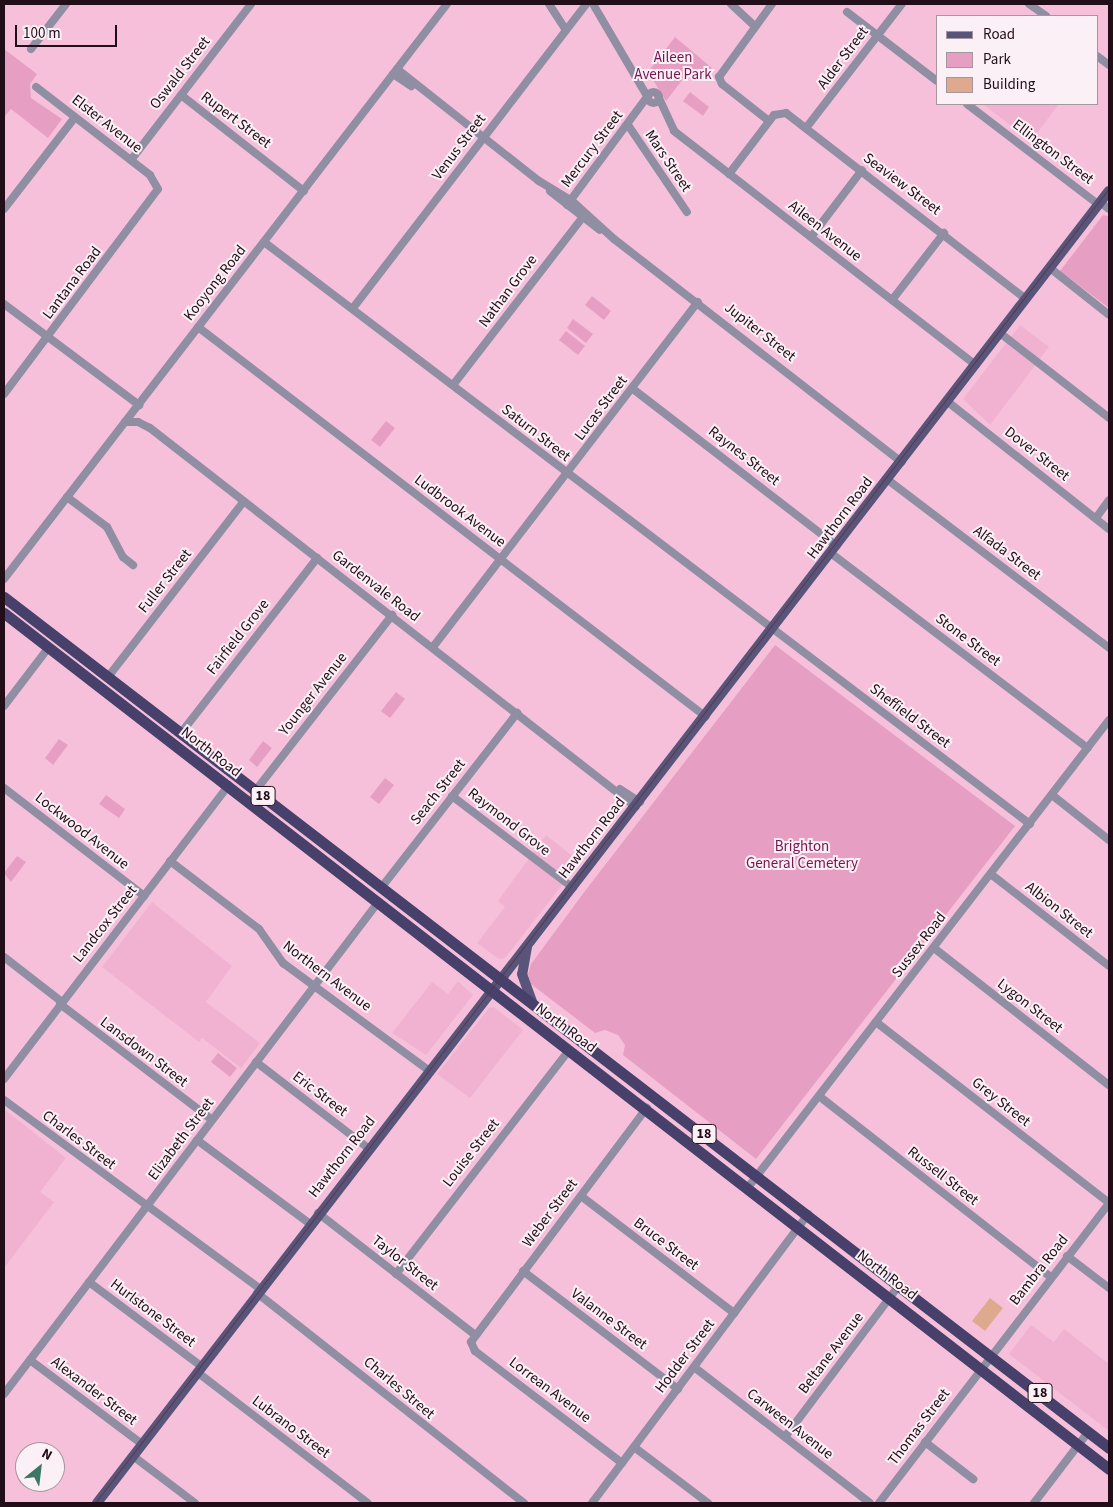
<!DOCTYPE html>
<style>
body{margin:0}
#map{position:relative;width:1113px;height:1507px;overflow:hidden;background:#f7c0da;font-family:"Source Sans 3",sans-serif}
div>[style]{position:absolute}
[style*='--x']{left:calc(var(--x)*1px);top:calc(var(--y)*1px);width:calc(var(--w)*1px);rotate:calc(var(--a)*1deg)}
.built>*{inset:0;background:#f0b2d0}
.green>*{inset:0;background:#e69fc2}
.building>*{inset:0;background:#ddaa8f}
.minor>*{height:8px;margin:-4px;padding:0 4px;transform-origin:4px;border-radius:4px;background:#8f8ea3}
.minor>.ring{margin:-4px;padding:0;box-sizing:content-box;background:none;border:8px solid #8f8ea3;border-radius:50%}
.major>*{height:10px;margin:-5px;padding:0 5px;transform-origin:5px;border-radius:5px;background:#59547a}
.highway>*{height:11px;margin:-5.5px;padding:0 5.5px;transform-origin:5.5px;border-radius:5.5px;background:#46406b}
.tram>*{height:1px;margin:-0.5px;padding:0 0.5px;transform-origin:0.5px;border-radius:0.5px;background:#573b49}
span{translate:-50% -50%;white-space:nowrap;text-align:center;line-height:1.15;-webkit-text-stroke:4px #fbf0f5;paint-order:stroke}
.shield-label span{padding:1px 4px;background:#fbf0f5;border:1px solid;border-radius:4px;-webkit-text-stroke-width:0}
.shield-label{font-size:14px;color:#210e18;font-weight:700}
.park-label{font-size:15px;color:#771551}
.street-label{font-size:15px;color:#210e18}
.frame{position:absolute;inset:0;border:5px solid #210e18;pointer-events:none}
.legend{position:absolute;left:936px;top:15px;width:162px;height:90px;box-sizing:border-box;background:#fbf0f5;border:1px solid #a4969d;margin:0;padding:6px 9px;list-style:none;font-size:15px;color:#210e18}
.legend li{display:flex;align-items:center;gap:10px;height:25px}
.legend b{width:25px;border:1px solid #a4969d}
.north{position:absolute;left:15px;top:1442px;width:50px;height:50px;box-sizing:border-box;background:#fbf0f5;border:1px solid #a4969d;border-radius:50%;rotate:29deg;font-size:14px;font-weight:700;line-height:20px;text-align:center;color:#210e18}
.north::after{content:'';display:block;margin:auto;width:18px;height:22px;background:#3b7863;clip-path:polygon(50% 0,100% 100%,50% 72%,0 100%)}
.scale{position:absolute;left:15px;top:25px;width:102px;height:22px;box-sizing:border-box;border:2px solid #210e18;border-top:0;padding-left:6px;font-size:15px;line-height:18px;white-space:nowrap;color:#210e18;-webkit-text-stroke:4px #fbf0f5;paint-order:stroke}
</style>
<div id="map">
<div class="built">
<i style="clip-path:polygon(983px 104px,1059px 104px,1031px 141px)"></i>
<i style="clip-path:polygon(1020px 325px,1049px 347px,990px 425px,963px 399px)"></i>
<i style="clip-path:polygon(546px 835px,580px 862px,505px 958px,499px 959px,477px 943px,505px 907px,498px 901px)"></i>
<i style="clip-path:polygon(152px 902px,232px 966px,206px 1002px,260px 1043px,241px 1068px,202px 1038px,199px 1042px,102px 967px)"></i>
<i style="clip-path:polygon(458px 981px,473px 995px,426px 1055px,392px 1033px,432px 982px,448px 994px)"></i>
<i style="clip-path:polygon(494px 1007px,523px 1030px,470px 1098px,437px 1074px,489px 1008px)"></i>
<i style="clip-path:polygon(4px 1109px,66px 1158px,40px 1192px,54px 1202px,4px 1268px)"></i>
<i style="clip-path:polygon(1031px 1325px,1054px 1342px,1064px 1329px,1109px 1364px,1109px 1431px,1009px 1354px)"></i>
</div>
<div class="green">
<i style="clip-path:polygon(675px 37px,712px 68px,702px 79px,690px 70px,666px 101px,648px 72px)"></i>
<i style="clip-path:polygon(4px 49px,37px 74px,30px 84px,31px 98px,62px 119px,48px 138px,11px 109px,4px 117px)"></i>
<i style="clip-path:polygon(690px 92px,709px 107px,703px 116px,683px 101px)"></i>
<i style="clip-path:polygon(1103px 215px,1109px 216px,1109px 308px,1060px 271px)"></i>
<i style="clip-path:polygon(592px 296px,611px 311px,604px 320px,585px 305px)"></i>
<i style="clip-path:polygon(573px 319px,593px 334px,586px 343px,567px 328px)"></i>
<i style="clip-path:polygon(566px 331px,585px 346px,578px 355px,559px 340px)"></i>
<i style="clip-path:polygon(386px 421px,395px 428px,380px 447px,371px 440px)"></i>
<i style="clip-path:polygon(775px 645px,1015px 826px,756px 1159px,623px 1055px,625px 1045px,618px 1035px,605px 1030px,595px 1033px,531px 984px,528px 974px,531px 964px,585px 891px)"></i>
<i style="clip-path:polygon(396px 692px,405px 699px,390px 718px,381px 711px)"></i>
<i style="clip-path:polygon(59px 739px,68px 745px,53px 765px,45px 758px)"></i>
<i style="clip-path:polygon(263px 741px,272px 748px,257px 767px,249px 760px)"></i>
<i style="clip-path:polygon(385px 778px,394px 785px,379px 804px,370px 797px)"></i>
<i style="clip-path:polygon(106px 795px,125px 809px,119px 818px,99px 804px)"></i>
<i style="clip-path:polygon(17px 856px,26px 862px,11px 882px,4px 873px)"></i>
<i style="clip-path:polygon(218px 1053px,237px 1068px,230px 1077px,211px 1062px)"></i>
</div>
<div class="building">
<i style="clip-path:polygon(990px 1298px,1003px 1308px,985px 1331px,972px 1321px)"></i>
</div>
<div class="minor">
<i style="--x:549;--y:4;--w:31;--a:57"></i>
<i style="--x:593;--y:4;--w:107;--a:59.6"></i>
<i style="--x:731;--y:4;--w:33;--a:43"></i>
<i style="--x:1029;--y:4;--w:21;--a:35"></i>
<i style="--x:847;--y:12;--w:113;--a:37.5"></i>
<i style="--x:31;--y:49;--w:57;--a:-52.1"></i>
<i style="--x:1097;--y:56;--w:15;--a:37"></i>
<i style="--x:397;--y:69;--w:181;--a:38.3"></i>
<i style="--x:539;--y:181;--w:37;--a:31"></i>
<i style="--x:571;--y:200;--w:58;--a:42.2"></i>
<i style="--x:614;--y:239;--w:364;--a:37.8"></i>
<i style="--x:393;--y:74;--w:22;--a:34"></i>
<i class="ring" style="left:647.5px;top:91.5px;width:3px;height:3px"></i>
<i style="--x:181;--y:95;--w:156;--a:38"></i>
<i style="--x:658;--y:96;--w:38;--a:65"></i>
<i style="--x:674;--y:131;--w:382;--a:37.8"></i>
<i style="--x:967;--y:104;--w:166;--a:37.4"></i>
<i style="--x:769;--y:121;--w:60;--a:-141.8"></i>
<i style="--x:722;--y:84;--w:8;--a:-113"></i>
<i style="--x:719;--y:77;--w:90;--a:-54"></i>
<i style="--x:628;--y:125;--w:105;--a:55.9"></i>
<i style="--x:806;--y:128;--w:157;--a:-52.3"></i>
<i style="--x:131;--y:160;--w:197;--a:-52.4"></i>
<i style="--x:729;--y:174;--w:74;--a:-52.7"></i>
<i style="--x:774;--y:115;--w:12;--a:-9"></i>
<i style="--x:786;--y:113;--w:304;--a:37.8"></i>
<i style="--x:550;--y:191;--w:63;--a:38"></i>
<i style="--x:1100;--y:202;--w:11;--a:38"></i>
<i style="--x:567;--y:205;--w:134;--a:-53.5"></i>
<i style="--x:4;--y:209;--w:116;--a:-52.3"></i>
<i style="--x:811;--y:237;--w:84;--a:-52.7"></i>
<i style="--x:264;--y:242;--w:962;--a:37.23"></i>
<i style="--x:1050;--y:268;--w:75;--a:38.5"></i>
<i style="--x:892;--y:300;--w:85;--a:-52.2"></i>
<i style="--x:4;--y:304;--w:169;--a:36.8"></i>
<i style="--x:353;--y:308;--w:383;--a:-52.5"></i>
<i style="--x:198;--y:327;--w:640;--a:37.51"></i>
<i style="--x:1000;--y:333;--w:138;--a:37.9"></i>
<i style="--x:453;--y:385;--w:216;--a:-52.3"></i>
<i style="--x:633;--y:389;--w:257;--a:37.6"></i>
<i style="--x:4;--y:394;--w:256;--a:-53.1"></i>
<i style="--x:158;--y:189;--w:16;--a:-120"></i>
<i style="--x:150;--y:175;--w:144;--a:-142.3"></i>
<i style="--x:948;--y:402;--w:205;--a:38.3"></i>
<i style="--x:125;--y:422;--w:13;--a:0"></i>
<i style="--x:138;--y:422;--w:13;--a:27"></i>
<i style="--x:150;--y:428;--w:616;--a:37.95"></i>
<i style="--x:888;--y:480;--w:278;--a:37.2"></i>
<i style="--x:67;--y:497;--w:50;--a:36.9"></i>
<i style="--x:107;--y:527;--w:34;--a:62"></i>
<i style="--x:123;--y:557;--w:13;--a:39"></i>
<i style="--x:1096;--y:518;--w:22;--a:-54"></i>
<i style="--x:832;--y:554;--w:321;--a:37.2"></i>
<i style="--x:4;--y:579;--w:726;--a:-52.39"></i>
<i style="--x:433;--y:647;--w:435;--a:-52.5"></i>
<i style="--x:108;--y:677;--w:222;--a:-52.3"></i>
<i style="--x:4;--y:706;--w:74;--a:-52.7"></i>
<i style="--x:181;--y:733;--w:222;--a:-52.1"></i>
<i style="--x:4;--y:788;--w:177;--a:37.6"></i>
<i style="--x:620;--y:789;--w:24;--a:33"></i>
<i style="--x:256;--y:790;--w:222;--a:-52.1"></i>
<i style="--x:1052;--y:795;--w:73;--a:38.3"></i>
<i style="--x:452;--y:796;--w:152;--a:37.2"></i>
<i style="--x:170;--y:861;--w:112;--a:37.4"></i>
<i style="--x:259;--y:929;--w:42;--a:54.8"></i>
<i style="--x:283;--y:963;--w:180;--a:36.4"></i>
<i style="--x:992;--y:875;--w:148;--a:37.9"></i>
<i style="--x:381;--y:888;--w:222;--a:-52.1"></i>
<i style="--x:934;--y:948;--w:222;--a:38.1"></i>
<i style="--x:4;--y:957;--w:73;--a:37.8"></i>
<i style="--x:60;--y:1004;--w:191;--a:37.3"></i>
<i style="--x:876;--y:1022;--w:295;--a:37.8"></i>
<i style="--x:256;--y:1062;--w:141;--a:37.5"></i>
<i style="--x:4;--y:1079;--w:370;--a:-52.6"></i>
<i style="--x:819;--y:1096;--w:294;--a:38"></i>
<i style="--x:4;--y:1100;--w:318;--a:36.4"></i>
<i style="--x:197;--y:1140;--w:141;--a:36.6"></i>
<i style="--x:749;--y:1186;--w:589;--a:-52.31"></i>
<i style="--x:581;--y:1196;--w:193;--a:37.4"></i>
<i style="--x:318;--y:1213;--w:199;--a:37.8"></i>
<i style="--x:1067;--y:1256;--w:53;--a:37.3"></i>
<i style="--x:523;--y:1271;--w:195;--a:37.3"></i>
<i style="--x:396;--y:1274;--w:283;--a:-52.3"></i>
<i style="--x:89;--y:1282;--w:140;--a:36.9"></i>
<i style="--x:257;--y:1293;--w:340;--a:38.2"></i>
<i style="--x:30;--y:1360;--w:140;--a:36.9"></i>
<i style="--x:694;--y:1367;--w:222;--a:37.7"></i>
<i style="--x:197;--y:1372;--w:215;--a:37.5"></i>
<i style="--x:4;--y:1394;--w:619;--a:-52.74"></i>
<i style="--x:785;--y:1437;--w:190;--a:-53.1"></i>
<i style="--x:925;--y:1442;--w:61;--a:37.6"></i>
<i style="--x:634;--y:1447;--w:93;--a:37.1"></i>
<i style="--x:133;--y:1456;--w:78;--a:37.2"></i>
<i style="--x:622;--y:1463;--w:185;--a:-142.7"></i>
<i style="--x:475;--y:1351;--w:10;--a:-114"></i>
<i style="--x:471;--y:1342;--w:293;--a:-53.1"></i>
<i style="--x:592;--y:1503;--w:361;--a:-53.2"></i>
<i style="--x:879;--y:1503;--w:378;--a:-52.5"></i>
<i style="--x:1034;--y:1503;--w:89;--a:-52.7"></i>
</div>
<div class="major">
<i style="--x:527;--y:947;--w:27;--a:100"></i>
<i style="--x:522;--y:974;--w:30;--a:70"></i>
<i style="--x:97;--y:1503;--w:1657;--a:-52.36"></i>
</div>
<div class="highway">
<i style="--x:4;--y:597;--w:1395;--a:37.6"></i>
<i style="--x:4;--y:613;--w:1398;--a:37.76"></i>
</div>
<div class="tram">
<i style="--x:95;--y:1503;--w:1661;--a:-52.36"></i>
</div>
<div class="shield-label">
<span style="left:263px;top:796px">18</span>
<span style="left:704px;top:1134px">18</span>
<span style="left:1040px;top:1393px">18</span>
</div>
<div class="park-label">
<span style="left:673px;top:66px">Aileen<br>Avenue Park</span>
<span style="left:802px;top:855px">Brighton<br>General Cemetery</span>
</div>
<div class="street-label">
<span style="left:843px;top:58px;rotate:-53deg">Alder Street</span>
<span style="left:180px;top:73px;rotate:-52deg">Oswald Street</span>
<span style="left:236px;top:120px;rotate:37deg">Rupert Street</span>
<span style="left:107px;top:124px;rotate:38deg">Elster Avenue</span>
<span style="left:459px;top:147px;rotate:-53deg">Venus Street</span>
<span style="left:592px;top:149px;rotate:-53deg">Mercury Street</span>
<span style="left:1053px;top:152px;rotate:37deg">Ellington Street</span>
<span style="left:668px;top:161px;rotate:56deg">Mars Street</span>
<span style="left:902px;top:184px;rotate:37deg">Seaview Street</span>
<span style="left:825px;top:231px;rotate:38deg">Aileen Avenue</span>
<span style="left:72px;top:283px;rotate:-53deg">Lantana Road</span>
<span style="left:215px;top:283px;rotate:-52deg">Kooyong Road</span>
<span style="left:508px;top:291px;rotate:-53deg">Nathan Grove</span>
<span style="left:760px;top:332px;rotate:38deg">Jupiter Street</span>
<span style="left:601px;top:408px;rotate:-53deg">Lucas Street</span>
<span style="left:536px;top:433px;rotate:38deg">Saturn Street</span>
<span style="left:1037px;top:454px;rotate:38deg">Dover Street</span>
<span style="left:744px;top:456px;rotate:38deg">Raynes Street</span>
<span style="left:460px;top:511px;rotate:37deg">Ludbrook Avenue</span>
<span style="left:840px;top:518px;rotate:-53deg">Hawthorn Road</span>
<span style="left:1007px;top:553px;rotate:37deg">Alfada Street</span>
<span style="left:165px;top:581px;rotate:-52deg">Fuller Street</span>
<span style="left:376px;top:586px;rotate:38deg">Gardenvale Road</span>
<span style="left:238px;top:637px;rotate:-52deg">Fairfield Grove</span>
<span style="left:968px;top:640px;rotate:37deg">Stone Street</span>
<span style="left:313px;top:694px;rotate:-52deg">Younger Avenue</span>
<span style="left:910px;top:716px;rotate:37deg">Sheffield Street</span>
<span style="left:211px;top:752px;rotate:38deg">North Road</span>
<span style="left:438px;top:792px;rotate:-52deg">Seach Street</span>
<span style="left:509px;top:822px;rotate:38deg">Raymond Grove</span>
<span style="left:82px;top:831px;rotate:38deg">Lockwood Avenue</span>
<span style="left:592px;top:838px;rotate:-52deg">Hawthorn Road</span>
<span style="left:1059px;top:910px;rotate:38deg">Albion Street</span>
<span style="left:105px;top:924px;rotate:-52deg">Landcox Street</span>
<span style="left:919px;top:945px;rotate:-52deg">Sussex Road</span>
<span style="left:327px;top:976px;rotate:37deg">Northern Avenue</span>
<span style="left:1030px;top:1006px;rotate:38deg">Lygon Street</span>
<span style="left:566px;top:1028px;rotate:37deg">North Road</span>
<span style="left:144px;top:1052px;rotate:37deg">Lansdown Street</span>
<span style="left:320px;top:1094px;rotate:37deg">Eric Street</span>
<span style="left:1001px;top:1102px;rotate:38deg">Grey Street</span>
<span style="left:181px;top:1139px;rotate:-53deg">Elizabeth Street</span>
<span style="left:79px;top:1140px;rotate:37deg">Charles Street</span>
<span style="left:471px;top:1153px;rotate:-52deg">Louise Street</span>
<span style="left:342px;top:1157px;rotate:-52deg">Hawthorn Road</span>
<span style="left:943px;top:1176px;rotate:38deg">Russell Street</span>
<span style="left:550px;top:1213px;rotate:-53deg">Weber Street</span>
<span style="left:666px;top:1244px;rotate:37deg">Bruce Street</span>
<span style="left:405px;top:1263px;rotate:38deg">Taylor Street</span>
<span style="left:1039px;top:1270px;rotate:-52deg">Bambra Road</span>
<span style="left:887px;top:1275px;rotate:38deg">North Road</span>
<span style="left:153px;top:1313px;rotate:37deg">Hurlstone Street</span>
<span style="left:609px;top:1319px;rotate:37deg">Valanne Street</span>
<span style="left:831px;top:1353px;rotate:-53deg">Beltane Avenue</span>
<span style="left:685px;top:1356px;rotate:-53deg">Hodder Street</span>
<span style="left:399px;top:1388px;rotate:40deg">Charles Street</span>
<span style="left:550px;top:1390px;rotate:37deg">Lorrean Avenue</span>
<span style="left:94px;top:1391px;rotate:37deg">Alexander Street</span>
<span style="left:790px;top:1424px;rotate:38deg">Carween Avenue</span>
<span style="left:291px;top:1427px;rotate:37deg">Lubrano Street</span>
<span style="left:919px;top:1427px;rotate:-53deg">Thomas Street</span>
</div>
<div class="frame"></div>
<ul class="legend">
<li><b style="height:6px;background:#59547a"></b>Road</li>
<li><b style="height:14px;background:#e69fc2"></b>Park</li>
<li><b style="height:14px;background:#ddaa8f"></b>Building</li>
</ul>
<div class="north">N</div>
<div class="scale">100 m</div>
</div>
